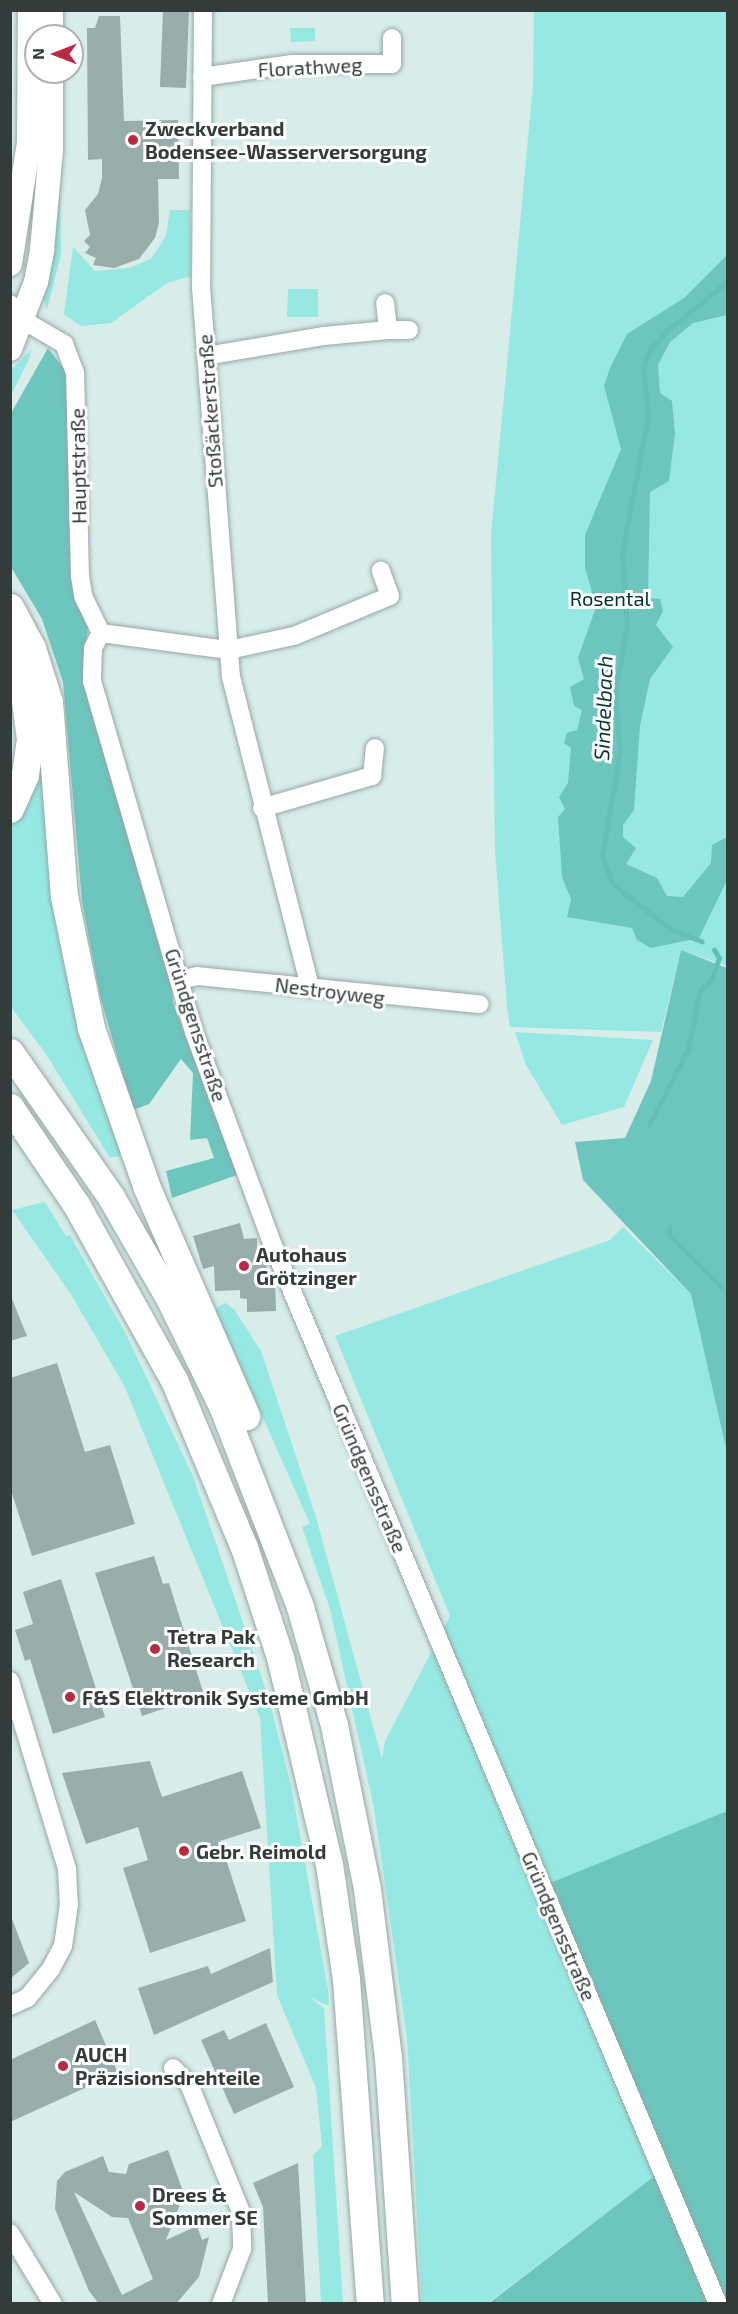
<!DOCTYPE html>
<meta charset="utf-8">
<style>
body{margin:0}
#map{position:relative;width:738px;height:2314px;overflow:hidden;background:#d8ecea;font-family:"Exo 2",sans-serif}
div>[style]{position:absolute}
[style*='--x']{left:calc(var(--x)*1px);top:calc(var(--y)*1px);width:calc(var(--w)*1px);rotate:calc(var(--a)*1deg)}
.green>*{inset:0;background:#96e9e2}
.forest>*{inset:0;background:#6cc6be}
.stream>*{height:4.5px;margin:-2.25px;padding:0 2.25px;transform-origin:2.25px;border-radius:2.25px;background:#64bfb7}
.building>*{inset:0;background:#99adaa}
.roads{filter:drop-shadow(0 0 2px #95a8a6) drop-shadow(0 0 2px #95a8a6)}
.minor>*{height:18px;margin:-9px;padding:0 9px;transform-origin:9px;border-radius:9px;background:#fff}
.major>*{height:24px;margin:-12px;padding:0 12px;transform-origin:12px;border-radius:12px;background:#fff}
.highway>*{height:27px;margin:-13.5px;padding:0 13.5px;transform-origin:13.5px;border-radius:13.5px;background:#fff}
.dots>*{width:16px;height:16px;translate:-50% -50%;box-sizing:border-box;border:3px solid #fff;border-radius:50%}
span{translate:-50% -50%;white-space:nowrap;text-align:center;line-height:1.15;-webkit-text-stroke:6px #fff;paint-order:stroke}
.street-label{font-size:20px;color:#333b3b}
.poi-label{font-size:20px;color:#333b3b;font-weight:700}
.left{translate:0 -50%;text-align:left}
.park-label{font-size:20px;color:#03312e}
.water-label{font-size:21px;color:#093633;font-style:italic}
.frame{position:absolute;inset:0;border:12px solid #333b3b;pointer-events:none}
.north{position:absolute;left:24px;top:24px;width:60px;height:60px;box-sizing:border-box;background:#fff;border:2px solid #adb1b1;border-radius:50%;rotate:270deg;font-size:16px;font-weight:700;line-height:24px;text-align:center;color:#333b3b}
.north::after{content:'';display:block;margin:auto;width:21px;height:27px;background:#ba2842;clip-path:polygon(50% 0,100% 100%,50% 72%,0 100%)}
</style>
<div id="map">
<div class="green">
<i style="clip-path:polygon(534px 11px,727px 11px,727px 966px,681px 950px,661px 1032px,510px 1027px,507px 1007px,495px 851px,491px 535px,533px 85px)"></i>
<i style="clip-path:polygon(290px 28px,315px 28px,315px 41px,291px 42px)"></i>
<i style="clip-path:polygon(60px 197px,61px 254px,47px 310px,42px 296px)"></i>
<i style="clip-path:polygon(170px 210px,190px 210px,191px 276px,167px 283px,111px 323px,81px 326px,64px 314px,73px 247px,95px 271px,129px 268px,151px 259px,166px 236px)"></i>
<i style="clip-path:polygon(288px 289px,318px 289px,318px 317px,287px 317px)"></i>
<i style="clip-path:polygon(32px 349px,28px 361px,11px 395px,11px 370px)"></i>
<i style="clip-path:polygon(40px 746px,82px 1035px,122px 1155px,110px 1158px,46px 1054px,11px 1007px,11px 827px,23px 810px)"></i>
<i style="clip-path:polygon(515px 1032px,653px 1040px,624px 1107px,562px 1125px,526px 1065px)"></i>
<i style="clip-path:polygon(45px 1202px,66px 1236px,70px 1235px,126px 1334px,193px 1476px,268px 1696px,291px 1785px,328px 1989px,329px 2006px,309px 1997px,324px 2008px,343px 2303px,321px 2303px,313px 2155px,322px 2146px,316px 2088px,277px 1995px,260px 1718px,124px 1385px,70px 1293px,12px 1210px)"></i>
<i style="clip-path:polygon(623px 1227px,691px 1294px,727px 1453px,727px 1811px,543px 1887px,661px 2171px,488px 2303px,422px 2303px,407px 2038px,374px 1808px,330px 1609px,302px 1527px,310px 1524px,215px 1309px,225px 1303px,234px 1309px,261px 1351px,316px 1517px,382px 1759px,385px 1741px,450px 1616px,335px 1336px,610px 1240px)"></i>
</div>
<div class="forest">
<i style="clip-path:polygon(727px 255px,727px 315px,693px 323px,670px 342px,658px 365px,660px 393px,672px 401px,675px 434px,669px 481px,650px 492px,648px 598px,660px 599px,663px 611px,656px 625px,673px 647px,650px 679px,640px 726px,634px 810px,623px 825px,623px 837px,636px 848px,626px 864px,657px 878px,667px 896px,683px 897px,711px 863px,712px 845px,727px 837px,727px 880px,699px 938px,651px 948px,637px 940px,632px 928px,567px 917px,571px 899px,562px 877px,558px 817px,565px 809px,559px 797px,568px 783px,571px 748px,564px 743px,567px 733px,577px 730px,582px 710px,574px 706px,570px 687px,584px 679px,578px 658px,596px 607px,585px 567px,585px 535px,621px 449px,604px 386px,610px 368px,627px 334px,684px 298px)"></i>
<i style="clip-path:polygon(48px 348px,71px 378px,88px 627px,84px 667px,94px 721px,171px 978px,173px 1002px,237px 1175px,172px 1198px,166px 1171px,214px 1158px,207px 1138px,190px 1140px,193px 1073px,181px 1059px,149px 1104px,133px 1110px,100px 996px,82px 901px,63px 682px,42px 619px,11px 567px,10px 415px)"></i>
<i style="clip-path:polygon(681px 950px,727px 968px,727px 1453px,691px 1294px,583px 1180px,575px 1142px,625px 1138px,651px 1081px)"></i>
<i style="clip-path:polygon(727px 1811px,727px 2303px,488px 2304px,661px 2171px,543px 1886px)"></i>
</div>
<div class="stream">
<i style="--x:702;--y:942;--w:35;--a:-158"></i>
<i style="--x:670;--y:929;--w:49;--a:-142.4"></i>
<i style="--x:631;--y:899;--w:25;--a:-140"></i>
<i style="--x:612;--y:883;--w:29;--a:-110"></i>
<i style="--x:602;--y:856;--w:107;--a:-80.3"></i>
<i style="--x:620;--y:751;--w:60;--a:-94.8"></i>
<i style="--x:615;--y:691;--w:66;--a:-79.5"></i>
<i style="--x:627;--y:626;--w:74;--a:-93.9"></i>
<i style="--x:622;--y:552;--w:137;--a:-79.1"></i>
<i style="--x:648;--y:417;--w:49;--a:-95.8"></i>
<i style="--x:643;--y:368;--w:22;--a:-68"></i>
<i style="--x:651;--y:348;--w:25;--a:-47"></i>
<i style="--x:668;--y:330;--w:77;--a:-39.2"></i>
<i style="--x:649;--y:1125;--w:85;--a:-62.5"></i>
<i style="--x:688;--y:1050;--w:60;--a:-78.5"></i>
<i style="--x:700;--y:991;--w:16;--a:-45"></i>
<i style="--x:711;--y:980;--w:23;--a:-70"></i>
<i style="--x:719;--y:958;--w:9;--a:-122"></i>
<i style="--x:670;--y:1227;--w:8;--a:90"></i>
<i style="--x:670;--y:1235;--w:82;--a:45"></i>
</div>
<div class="building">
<i style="clip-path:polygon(163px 10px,189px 10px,186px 88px,160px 87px)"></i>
<i style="clip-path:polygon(99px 16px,120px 16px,124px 121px,178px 120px,179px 179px,158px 179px,159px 223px,155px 238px,139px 259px,114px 268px,93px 265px,96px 258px,85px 253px,90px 247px,84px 241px,90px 235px,85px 210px,98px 194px,102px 178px,102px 159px,88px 160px,87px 28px,95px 28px)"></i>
<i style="clip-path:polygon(240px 1223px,244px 1239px,257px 1238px,257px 1250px,266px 1259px,267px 1273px,275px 1281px,276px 1311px,247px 1312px,247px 1299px,240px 1298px,240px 1290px,215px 1291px,214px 1266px,203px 1269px,193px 1236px)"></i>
<i style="clip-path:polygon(10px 1294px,27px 1336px,10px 1341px)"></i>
<i style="clip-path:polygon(57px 1363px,85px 1452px,110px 1445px,135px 1524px,32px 1556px,10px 1487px,10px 1378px)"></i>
<i style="clip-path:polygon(154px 1556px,163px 1584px,169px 1583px,204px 1695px,142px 1716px,95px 1573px)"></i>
<i style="clip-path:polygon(61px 1579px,105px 1717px,53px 1734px,30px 1659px,25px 1661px,15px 1630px,33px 1624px,23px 1592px)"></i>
<i style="clip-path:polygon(150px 1761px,162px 1797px,242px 1771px,261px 1828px,220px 1841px,246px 1921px,150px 1953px,123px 1868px,148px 1860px,138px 1827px,86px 1844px,62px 1773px)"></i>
<i style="clip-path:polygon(10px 1914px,29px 1963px,10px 1979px)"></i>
<i style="clip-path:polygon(270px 1948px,273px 1982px,154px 2035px,138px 1988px,208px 1966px,211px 1974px)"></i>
<i style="clip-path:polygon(95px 2020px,118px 2073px,10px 2122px,10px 2060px)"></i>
<i style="clip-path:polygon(266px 2023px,294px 2087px,234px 2114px,201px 2040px,224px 2030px,229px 2040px)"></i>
<i style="clip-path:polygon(evenodd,168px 2150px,184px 2194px,166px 2240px,197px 2226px,202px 2240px,209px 2237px,199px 2277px,176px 2304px,99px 2304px,89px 2291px,55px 2209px,57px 2181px,65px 2172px,103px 2156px,109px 2172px,126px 2174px,129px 2164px,168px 2150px,74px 2192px,112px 2217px,128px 2218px,153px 2279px,122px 2295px,74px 2192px)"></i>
<i style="clip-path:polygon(298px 2163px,306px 2304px,268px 2304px,263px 2207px,253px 2183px)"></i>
</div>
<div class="roads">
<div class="minor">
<i style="--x:203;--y:10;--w:277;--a:90.4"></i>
<i style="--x:201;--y:287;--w:391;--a:85.6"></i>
<i style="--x:231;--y:677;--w:321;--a:75.7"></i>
<i style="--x:202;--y:77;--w:91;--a:-8.2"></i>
<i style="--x:292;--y:64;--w:100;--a:0"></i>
<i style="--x:392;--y:64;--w:26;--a:-90"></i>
<i style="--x:10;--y:304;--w:21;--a:51"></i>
<i style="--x:23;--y:320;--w:48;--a:30.3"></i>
<i style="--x:64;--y:344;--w:30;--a:69"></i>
<i style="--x:75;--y:372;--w:204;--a:88.6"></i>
<i style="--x:80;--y:576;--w:20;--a:81"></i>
<i style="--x:83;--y:596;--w:41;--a:64.1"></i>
<i style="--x:388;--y:330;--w:21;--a:0"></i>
<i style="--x:206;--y:356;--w:120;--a:-9.6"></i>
<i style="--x:324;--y:336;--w:64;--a:-5.4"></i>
<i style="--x:388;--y:330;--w:27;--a:-96"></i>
<i style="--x:101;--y:633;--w:17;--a:118"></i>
<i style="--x:93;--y:648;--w:33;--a:92"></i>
<i style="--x:92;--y:681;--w:366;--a:73.8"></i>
<i style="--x:194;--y:1032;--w:230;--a:69.7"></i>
<i style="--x:274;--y:1248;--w:1146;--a:67.2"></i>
<i style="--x:101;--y:633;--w:129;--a:7.6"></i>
<i style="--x:229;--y:650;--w:66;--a:-12.2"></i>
<i style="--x:294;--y:636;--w:104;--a:-22.6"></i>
<i style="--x:390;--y:596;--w:27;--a:-110"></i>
<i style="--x:262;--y:808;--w:115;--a:-16.2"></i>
<i style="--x:372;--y:776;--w:28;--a:-84"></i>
<i style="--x:180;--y:980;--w:17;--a:-13"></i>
<i style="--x:197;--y:976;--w:284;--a:5.7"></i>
<i style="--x:10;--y:1681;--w:196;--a:73.1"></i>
<i style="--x:67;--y:1869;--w:35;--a:87"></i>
<i style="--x:69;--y:1904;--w:42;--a:98.1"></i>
<i style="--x:63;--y:1946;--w:27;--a:118"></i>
<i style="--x:50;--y:1970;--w:36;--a:129"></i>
<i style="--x:27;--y:1998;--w:19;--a:155"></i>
<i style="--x:173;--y:2068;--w:23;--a:45"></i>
<i style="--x:189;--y:2084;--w:138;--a:67.9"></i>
<i style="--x:241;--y:2212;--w:37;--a:88"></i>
<i style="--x:242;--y:2249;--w:59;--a:110.9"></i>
<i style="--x:10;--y:2233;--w:83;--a:58.8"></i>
</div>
<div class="major">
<i style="--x:51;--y:36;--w:26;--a:-90"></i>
<i style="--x:10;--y:264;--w:123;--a:-81.1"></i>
<i style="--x:29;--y:142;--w:132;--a:-89.6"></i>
<i style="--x:10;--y:349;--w:72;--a:-68.8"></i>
<i style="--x:36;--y:282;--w:33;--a:-79"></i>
<i style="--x:42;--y:250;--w:101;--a:-84.9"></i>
<i style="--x:51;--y:149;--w:77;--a:-90"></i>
</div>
<div class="highway">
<i style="--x:10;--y:607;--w:47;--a:61.8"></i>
<i style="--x:32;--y:648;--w:57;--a:72.5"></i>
<i style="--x:49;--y:702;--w:195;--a:85.6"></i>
<i style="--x:64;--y:896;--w:135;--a:78.4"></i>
<i style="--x:91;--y:1028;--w:170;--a:70.7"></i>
<i style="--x:147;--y:1188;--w:249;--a:66.5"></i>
<i style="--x:10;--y:649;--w:18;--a:56"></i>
<i style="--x:20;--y:664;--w:76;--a:82.4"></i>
<i style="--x:30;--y:739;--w:36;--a:98"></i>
<i style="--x:25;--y:775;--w:37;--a:114"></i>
<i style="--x:10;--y:1052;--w:177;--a:55.1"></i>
<i style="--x:111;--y:1197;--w:114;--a:60.1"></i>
<i style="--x:168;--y:1296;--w:125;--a:63.8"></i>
<i style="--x:223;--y:1408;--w:213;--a:68.8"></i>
<i style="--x:300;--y:1607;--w:123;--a:73.9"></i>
<i style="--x:334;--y:1725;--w:167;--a:78.6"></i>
<i style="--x:367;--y:1889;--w:169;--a:82.9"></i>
<i style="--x:388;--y:2057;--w:248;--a:86.1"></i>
<i style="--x:10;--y:1107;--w:120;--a:55.9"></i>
<i style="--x:77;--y:1206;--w:199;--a:60.9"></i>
<i style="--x:174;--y:1380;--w:181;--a:67.3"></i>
<i style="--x:244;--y:1547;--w:116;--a:71.9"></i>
<i style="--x:280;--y:1657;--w:213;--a:76.7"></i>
<i style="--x:329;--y:1864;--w:116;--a:81.6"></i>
<i style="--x:346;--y:1979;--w:326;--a:85.8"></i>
</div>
</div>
<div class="dots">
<i style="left:133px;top:140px;background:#ba2842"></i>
<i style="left:244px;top:1266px;background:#ba2842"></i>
<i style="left:155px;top:1649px;background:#ba2842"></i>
<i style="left:70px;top:1697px;background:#ba2842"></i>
<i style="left:184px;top:1851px;background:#ba2842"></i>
<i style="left:63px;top:2066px;background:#ba2842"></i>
<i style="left:140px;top:2206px;background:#ba2842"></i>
</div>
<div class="street-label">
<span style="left:310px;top:67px;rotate:-3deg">Florathweg</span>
<span style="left:210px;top:411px;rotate:-94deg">Stoßäckerstraße</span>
<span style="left:78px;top:466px;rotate:-91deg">Hauptstraße</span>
<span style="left:330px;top:991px;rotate:7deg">Nestroyweg</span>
<span style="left:196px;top:1025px;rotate:72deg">Gründgensstraße</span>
<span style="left:370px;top:1478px;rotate:67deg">Gründgensstraße</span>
<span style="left:559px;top:1926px;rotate:67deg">Gründgensstraße</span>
</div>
<div class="poi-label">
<span class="left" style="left:145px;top:140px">Zweckverband<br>Bodensee-Wasserversorgung</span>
<span class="left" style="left:256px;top:1266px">Autohaus<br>Grötzinger</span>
<span class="left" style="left:167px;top:1648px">Tetra Pak<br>Research</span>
<span class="left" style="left:82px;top:1697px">F&amp;S Elektronik Systeme GmbH</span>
<span class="left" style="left:196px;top:1851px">Gebr. Reimold</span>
<span class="left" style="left:75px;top:2066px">AUCH<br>Präzisionsdrehteile</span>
<span class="left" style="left:152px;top:2206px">Drees &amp;<br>Sommer SE</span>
</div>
<div class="park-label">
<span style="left:610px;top:598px">Rosental</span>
</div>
<div class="water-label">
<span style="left:603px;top:708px;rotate:-88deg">Sindelbach</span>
</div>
<div class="frame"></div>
<div class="north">N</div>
</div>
